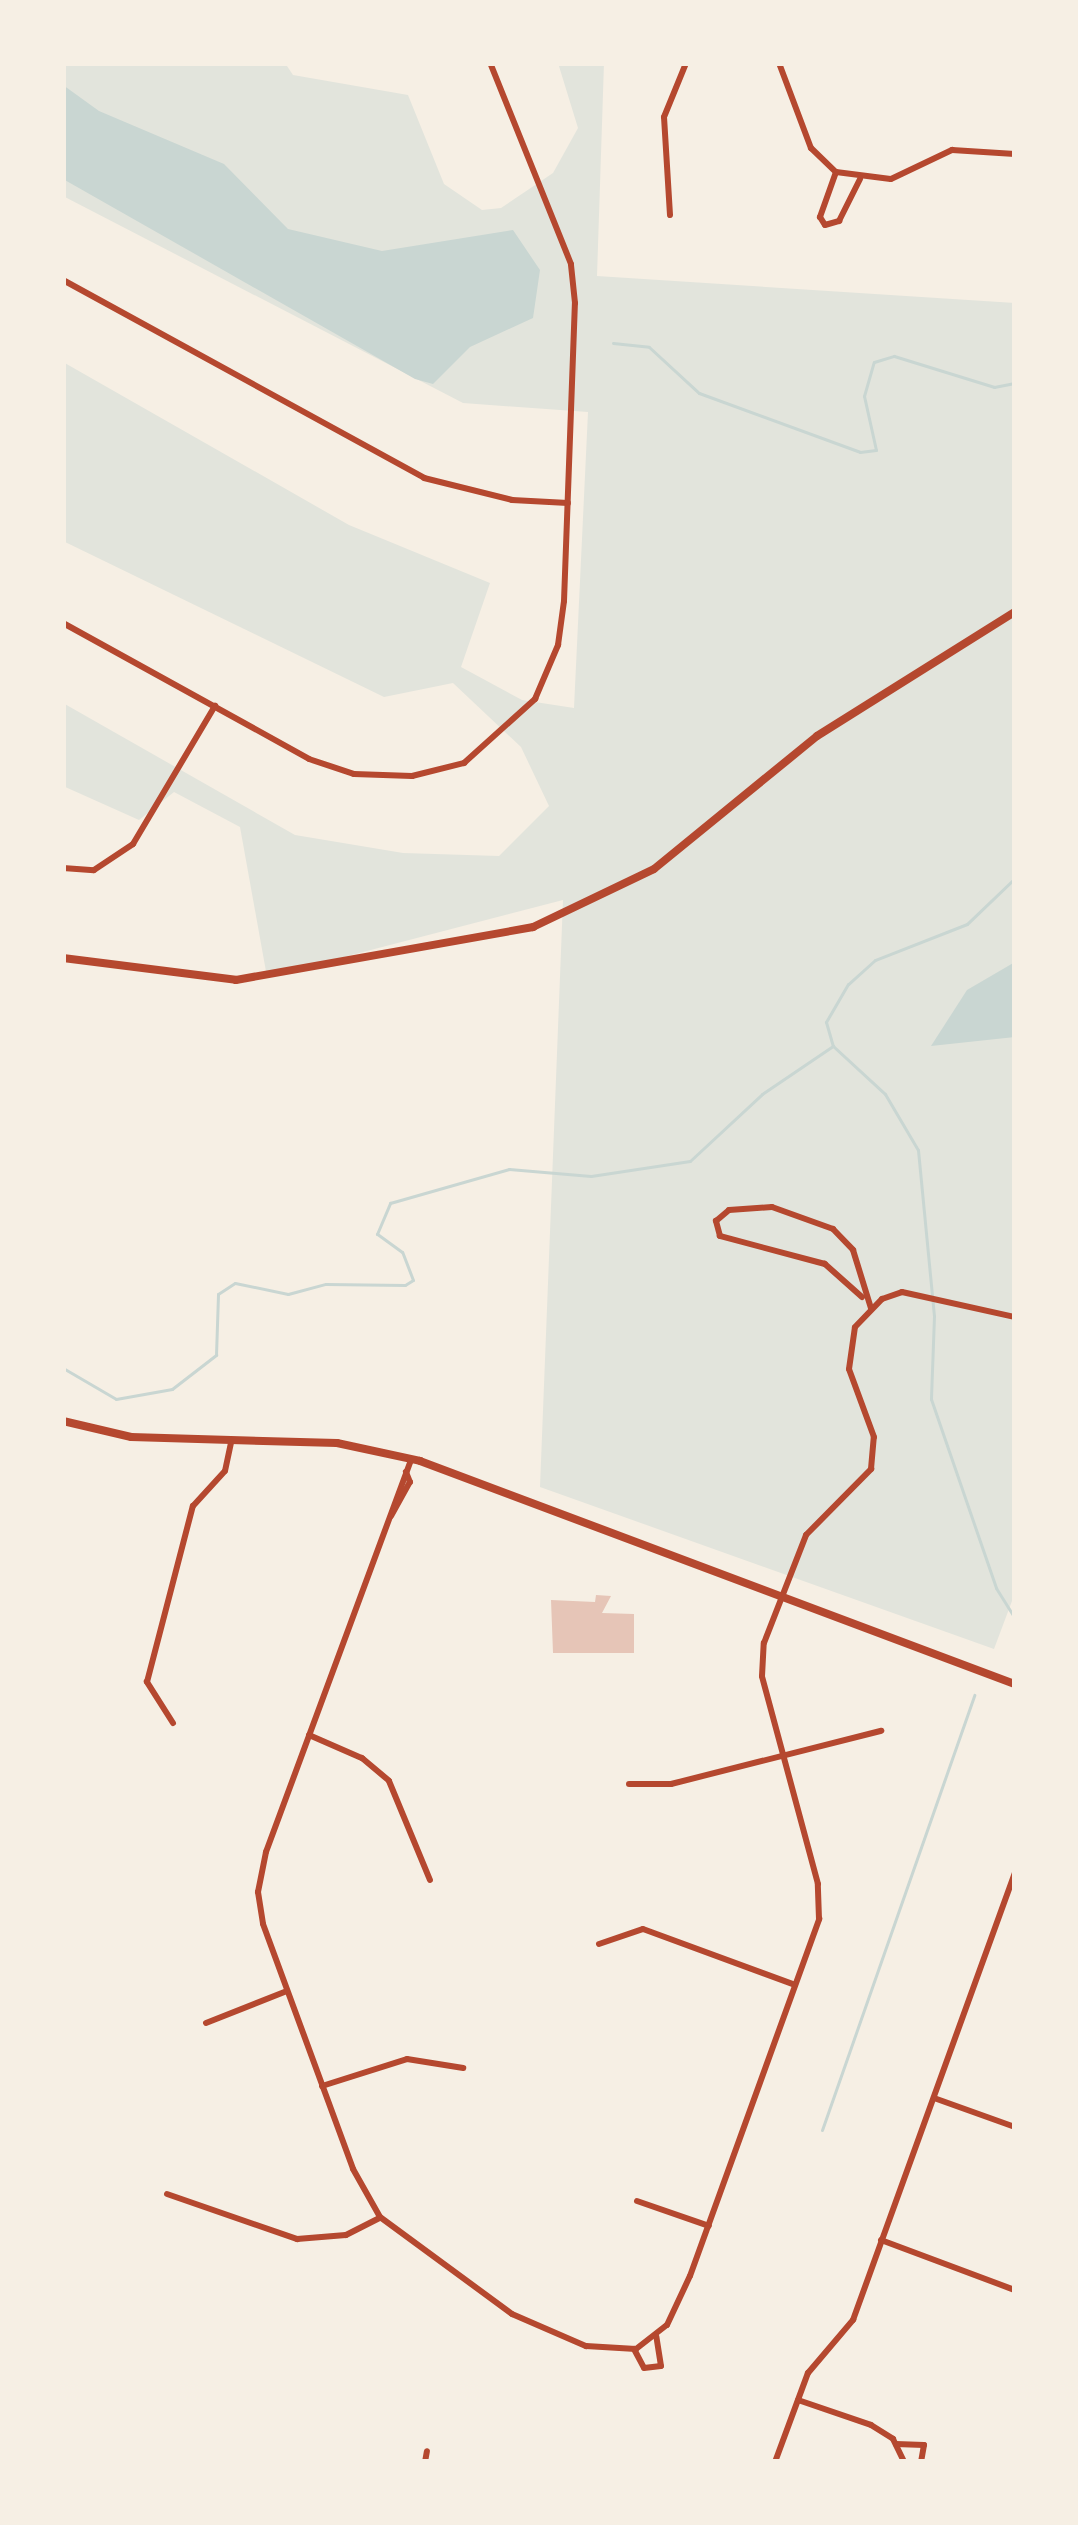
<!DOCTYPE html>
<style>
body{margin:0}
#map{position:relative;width:1078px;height:2525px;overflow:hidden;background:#f6efe4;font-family:"Public Sans",sans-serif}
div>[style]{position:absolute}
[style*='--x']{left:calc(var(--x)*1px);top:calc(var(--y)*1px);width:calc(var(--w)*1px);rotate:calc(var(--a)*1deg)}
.green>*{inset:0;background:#e2e4dc}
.water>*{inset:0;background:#c9d6d2}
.stream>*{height:3px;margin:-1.5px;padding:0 1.5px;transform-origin:1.5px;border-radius:1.5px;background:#c9d6d2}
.building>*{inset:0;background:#e6c5b7}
.minor>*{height:6px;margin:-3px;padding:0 3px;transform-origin:3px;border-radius:3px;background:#b5482f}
.secondary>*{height:8px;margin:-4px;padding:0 4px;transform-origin:4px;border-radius:4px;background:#b5482f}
span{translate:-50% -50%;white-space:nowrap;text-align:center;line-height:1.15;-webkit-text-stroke:10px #f6efe4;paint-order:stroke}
.frame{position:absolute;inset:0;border:66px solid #f6efe4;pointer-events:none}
</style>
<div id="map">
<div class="green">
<i style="clip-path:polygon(63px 63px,285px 63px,293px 75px,408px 95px,444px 184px,482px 210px,501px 208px,553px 173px,578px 128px,558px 63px,604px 63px,597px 276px,1015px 303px,1015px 1593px,994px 1649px,540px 1487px,563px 900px,267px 977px,240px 827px,174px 792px,139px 820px,63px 786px,63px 703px,295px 835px,403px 853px,499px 856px,549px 806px,521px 747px,453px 683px,384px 697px,63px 541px,63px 362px,349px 525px,490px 583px,461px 667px,522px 700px,574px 708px,588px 412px,463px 403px,63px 196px)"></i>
</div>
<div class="water">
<i style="clip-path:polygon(63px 85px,99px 111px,224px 164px,288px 229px,382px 251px,513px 230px,540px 270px,533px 318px,470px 347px,433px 384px,415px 379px,63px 179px)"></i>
<i style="clip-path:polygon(1015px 962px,1015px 1037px,931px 1046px,967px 990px)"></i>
</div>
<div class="stream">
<i style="--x:613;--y:343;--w:36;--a:6"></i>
<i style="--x:649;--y:347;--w:68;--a:42.6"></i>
<i style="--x:699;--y:393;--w:171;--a:20.1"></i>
<i style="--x:860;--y:452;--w:16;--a:-7"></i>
<i style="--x:876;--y:450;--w:55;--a:-102.5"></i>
<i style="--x:864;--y:396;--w:35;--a:-74"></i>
<i style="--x:874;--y:362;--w:21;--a:-17"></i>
<i style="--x:894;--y:356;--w:105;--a:17.2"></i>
<i style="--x:994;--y:387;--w:21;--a:-11"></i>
<i style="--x:1015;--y:878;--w:66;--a:136.2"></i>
<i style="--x:967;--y:924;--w:99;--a:158.6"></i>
<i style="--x:875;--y:960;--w:36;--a:138"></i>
<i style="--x:848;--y:984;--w:44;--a:120.1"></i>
<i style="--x:826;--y:1022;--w:25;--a:74"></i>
<i style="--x:833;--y:1046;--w:71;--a:42.7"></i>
<i style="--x:885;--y:1094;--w:65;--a:59.5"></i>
<i style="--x:918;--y:1150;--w:167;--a:84.5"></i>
<i style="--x:934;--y:1316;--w:83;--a:92.1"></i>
<i style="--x:931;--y:1399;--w:200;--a:71"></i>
<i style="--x:996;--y:1588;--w:36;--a:58"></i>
<i style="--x:63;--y:1368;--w:61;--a:30.3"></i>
<i style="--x:116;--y:1399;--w:57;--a:-10.1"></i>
<i style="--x:172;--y:1389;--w:56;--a:-37.7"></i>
<i style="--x:216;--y:1355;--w:61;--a:-88.1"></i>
<i style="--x:218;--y:1294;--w:20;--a:-33"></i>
<i style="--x:235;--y:1283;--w:54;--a:11.7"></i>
<i style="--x:288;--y:1294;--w:39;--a:-15"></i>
<i style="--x:326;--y:1284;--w:79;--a:0.7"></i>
<i style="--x:405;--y:1285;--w:9;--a:-32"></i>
<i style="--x:413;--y:1280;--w:30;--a:-111"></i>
<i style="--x:402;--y:1252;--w:31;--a:-144"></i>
<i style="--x:377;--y:1234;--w:34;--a:-67"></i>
<i style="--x:390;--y:1203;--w:124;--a:-15.9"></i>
<i style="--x:509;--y:1169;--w:82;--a:4.9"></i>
<i style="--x:591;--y:1176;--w:100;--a:-8.6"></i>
<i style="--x:690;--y:1161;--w:98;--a:-42.9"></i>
<i style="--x:762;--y:1094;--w:86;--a:-34.1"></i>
<i style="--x:1013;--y:1643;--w:9;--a:-77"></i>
<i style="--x:822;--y:2130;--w:461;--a:-70.7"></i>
</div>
<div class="building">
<i style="clip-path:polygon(596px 1595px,611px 1596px,602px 1613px,634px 1614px,634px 1653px,553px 1653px,551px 1600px,595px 1602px)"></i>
</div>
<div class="minor">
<i style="--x:779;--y:63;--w:91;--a:69.4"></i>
<i style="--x:811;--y:148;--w:35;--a:44"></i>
<i style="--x:836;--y:172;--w:55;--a:7.3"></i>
<i style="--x:891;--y:179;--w:68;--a:-25.4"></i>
<i style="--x:952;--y:150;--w:63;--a:3.6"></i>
<i style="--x:836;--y:172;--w:48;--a:109.6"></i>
<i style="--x:820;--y:217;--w:9;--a:58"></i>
<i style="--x:825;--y:225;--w:15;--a:-16"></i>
<i style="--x:839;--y:221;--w:47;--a:-63.4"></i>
<i style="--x:670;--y:215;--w:98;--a:-93.5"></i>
<i style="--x:664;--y:117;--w:58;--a:-67.8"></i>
<i style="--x:63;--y:280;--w:412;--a:28.7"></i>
<i style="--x:424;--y:478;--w:91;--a:14"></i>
<i style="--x:512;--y:500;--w:56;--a:3.1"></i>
<i style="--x:63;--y:623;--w:281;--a:28.9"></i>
<i style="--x:309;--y:759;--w:47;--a:18.4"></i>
<i style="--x:354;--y:774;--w:58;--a:2"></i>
<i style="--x:412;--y:776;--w:54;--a:-14"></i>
<i style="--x:464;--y:763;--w:96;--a:-42"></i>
<i style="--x:535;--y:699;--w:59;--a:-66.9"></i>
<i style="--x:558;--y:645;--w:44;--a:-82.2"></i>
<i style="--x:564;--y:601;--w:298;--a:-87.9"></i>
<i style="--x:575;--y:303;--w:39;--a:-96"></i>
<i style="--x:571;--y:264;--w:217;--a:-111.9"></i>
<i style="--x:63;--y:868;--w:31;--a:4"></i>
<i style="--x:94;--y:870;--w:47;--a:-33.7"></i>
<i style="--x:133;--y:844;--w:161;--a:-59.3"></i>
<i style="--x:862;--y:1297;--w:50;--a:-138.3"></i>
<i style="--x:825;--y:1264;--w:109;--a:-165.1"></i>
<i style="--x:720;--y:1236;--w:16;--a:-105"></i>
<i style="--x:716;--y:1221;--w:17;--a:-40"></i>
<i style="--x:729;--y:1210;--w:43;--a:-4"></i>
<i style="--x:772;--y:1207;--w:65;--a:19.8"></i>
<i style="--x:833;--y:1229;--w:29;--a:46"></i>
<i style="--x:853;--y:1250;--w:61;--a:72.8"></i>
<i style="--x:411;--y:1460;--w:418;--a:110.3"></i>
<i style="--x:266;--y:1852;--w:41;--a:101.3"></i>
<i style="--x:258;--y:1892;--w:32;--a:81"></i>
<i style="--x:263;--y:1924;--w:261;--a:69.8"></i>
<i style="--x:353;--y:2169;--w:55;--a:60.6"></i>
<i style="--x:380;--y:2217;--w:164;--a:36.3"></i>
<i style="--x:512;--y:2314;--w:81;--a:23.4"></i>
<i style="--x:586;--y:2346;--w:50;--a:3.4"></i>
<i style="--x:636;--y:2349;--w:39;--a:-38"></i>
<i style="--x:667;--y:2325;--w:54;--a:-64.9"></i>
<i style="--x:690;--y:2276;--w:380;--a:-70.1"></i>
<i style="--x:819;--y:1919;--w:35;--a:-92"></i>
<i style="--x:818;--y:1884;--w:215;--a:-105.1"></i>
<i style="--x:762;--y:1676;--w:33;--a:-87"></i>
<i style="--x:764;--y:1643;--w:116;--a:-68.7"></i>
<i style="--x:806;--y:1535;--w:93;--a:-45.4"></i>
<i style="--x:871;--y:1469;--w:32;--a:-85"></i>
<i style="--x:874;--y:1437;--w:72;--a:-110.2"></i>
<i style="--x:849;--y:1369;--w:42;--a:-81.9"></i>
<i style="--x:855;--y:1327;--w:39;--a:-46"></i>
<i style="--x:882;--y:1299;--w:21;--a:-19"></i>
<i style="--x:902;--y:1292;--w:116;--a:12.5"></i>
<i style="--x:391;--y:1516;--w:39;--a:-61"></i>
<i style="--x:410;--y:1482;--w:11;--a:-112"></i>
<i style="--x:173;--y:1723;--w:49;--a:-122.4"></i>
<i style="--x:147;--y:1682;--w:182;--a:-75.4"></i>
<i style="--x:193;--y:1506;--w:47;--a:-47.6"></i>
<i style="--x:225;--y:1471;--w:30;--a:-78"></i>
<i style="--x:309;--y:1735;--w:58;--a:23.5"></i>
<i style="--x:362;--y:1758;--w:35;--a:40"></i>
<i style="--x:389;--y:1781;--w:107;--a:67.5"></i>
<i style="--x:629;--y:1784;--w:42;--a:0"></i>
<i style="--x:671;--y:1784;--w:217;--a:-14.2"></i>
<i style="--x:599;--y:1944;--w:46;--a:-18.8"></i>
<i style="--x:643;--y:1929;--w:162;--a:20.2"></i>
<i style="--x:206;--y:2023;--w:87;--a:-21.6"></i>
<i style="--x:322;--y:2086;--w:89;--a:-17.6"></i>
<i style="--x:407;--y:2059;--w:57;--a:9.1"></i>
<i style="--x:934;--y:2098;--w:86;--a:19.7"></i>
<i style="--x:167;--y:2194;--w:138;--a:19.1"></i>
<i style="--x:297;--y:2239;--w:49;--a:-4.7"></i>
<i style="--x:346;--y:2235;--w:37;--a:-27"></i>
<i style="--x:637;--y:2201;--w:76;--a:19.1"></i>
<i style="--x:881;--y:2240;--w:143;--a:20.5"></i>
<i style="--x:634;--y:2349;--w:21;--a:62"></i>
<i style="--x:644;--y:2368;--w:17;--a:-7"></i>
<i style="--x:661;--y:2366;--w:30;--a:-99"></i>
<i style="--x:798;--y:2400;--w:77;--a:18.9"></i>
<i style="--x:871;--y:2425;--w:26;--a:32"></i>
<i style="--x:893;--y:2439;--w:25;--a:64"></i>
<i style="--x:896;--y:2444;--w:28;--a:2"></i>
<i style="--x:924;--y:2445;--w:17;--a:100"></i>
<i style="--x:425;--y:2462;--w:11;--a:-80"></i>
<i style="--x:775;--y:2462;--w:95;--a:-69.7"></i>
<i style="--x:808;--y:2373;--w:70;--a:-49.7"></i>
<i style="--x:853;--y:2320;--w:476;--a:-70.1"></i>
</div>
<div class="secondary">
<i style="--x:63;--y:958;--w:174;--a:7.2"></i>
<i style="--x:236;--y:980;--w:302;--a:-10.1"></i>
<i style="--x:533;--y:927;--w:134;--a:-25.6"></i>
<i style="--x:654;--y:869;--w:210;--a:-39.2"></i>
<i style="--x:817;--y:736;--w:234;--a:-32.1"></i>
<i style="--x:63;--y:1421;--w:70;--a:13.2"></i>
<i style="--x:131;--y:1437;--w:206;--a:1.7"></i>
<i style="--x:337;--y:1443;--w:85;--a:12.2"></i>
<i style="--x:420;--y:1461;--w:635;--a:20.55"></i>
</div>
<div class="frame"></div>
</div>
